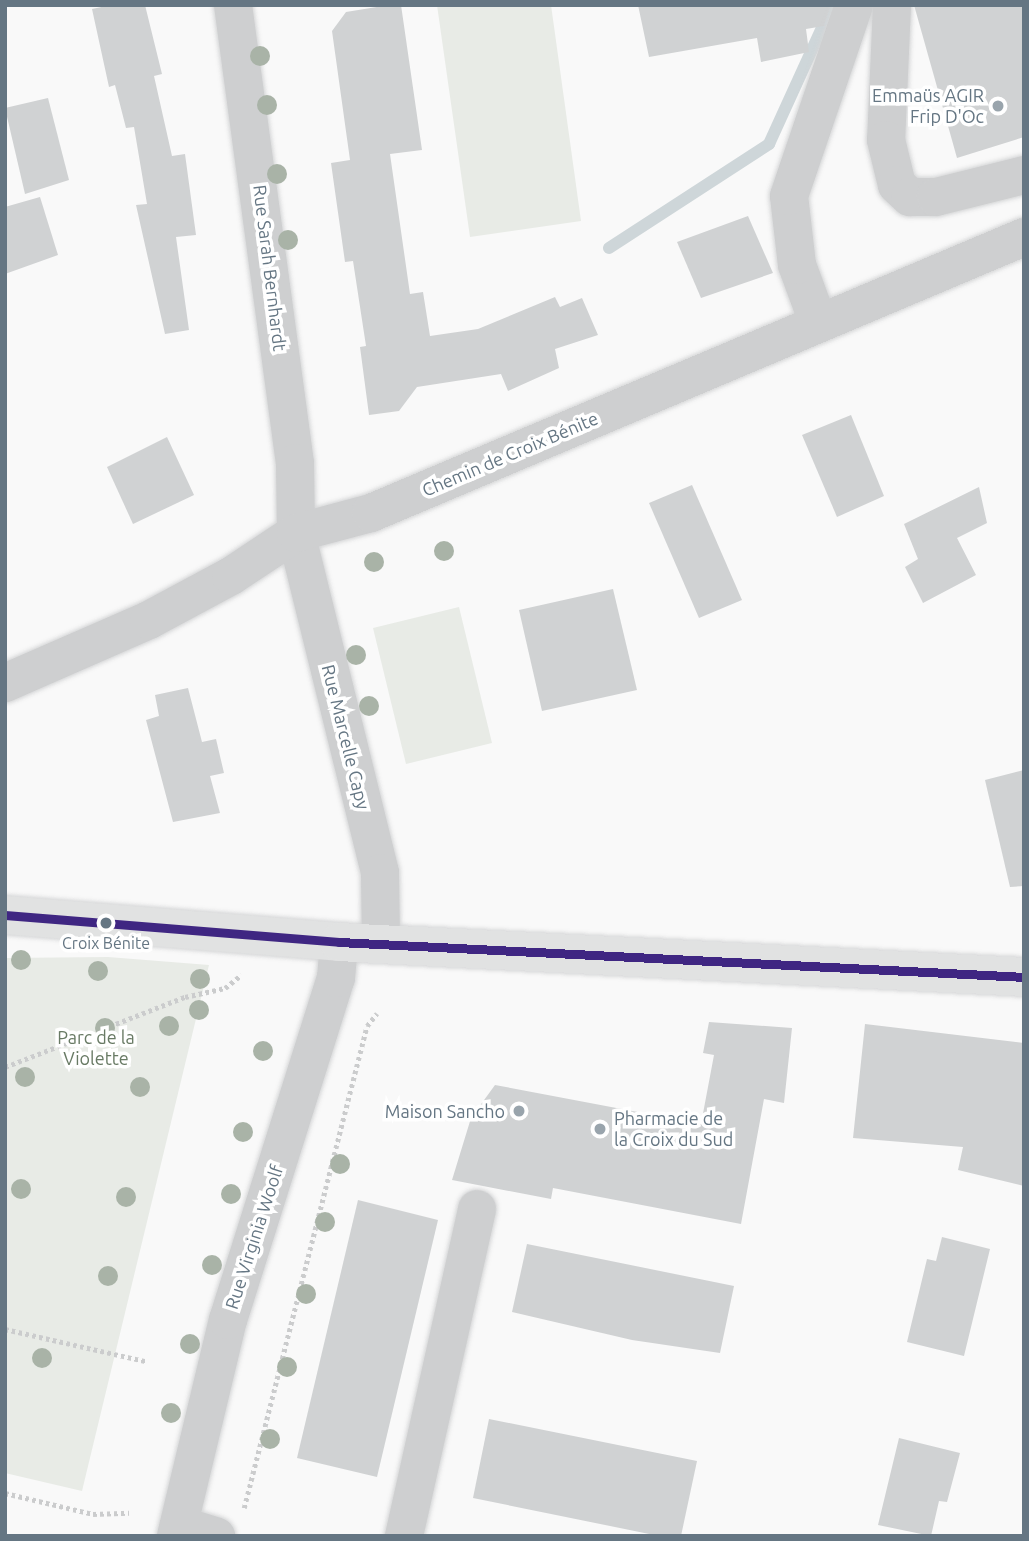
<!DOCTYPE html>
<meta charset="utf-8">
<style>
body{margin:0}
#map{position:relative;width:1029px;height:1541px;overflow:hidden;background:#f9f9f9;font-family:Ubuntu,sans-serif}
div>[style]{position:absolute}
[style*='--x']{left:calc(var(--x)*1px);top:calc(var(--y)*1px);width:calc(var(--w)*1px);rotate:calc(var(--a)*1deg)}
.green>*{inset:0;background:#e8ebe6}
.stream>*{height:12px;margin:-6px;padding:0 6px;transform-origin:6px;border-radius:6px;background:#ced6d9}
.building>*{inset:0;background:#d0d2d3}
.path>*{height:4.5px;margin-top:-2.25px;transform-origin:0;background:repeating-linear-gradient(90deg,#cbcccd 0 3.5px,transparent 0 7px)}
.roads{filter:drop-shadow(0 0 2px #d5d6d7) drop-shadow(0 0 2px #d5d6d7)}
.minor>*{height:38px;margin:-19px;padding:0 19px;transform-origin:19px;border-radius:19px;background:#cecfd0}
.major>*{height:38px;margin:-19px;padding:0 19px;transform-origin:19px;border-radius:19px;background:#e1e2e2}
.bus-1>*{height:9px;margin:-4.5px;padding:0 4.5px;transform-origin:4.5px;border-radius:4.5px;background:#3f2682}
.trees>*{width:20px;height:20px;margin:-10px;border-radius:50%;background:#a9b3a7}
.dots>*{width:19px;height:19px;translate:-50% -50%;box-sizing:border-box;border:4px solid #fff;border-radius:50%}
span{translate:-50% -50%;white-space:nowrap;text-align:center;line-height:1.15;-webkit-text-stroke:7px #fff;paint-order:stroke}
.bus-label{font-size:16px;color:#657683}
.poi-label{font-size:18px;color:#657683}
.right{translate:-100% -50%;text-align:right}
.left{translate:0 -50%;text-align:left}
.street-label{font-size:18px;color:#657683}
.park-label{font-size:18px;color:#687a64}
.frame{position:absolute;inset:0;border:7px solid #657683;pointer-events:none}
</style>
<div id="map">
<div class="green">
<i style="clip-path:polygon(437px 5px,551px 5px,581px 221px,470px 237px)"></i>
<i style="clip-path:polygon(459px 607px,492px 743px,406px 764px,373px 628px)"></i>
<i style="clip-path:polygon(108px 957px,209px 965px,82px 1491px,5px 1473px,5px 958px)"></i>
</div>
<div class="stream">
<i style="--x:609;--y:248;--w:191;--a:-33"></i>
<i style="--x:769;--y:144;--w:147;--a:-65.5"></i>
</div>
<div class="building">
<i style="clip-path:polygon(111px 5px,145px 5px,162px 74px,154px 76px,172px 156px,185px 154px,196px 235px,176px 237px,189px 330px,165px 334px,136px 205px,147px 204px,134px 127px,126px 128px,115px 85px,109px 87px,92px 9px)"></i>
<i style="clip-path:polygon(389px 5px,401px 5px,422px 150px,390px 154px,410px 294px,423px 292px,430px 336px,478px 329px,555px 297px,560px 307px,582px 298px,598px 335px,555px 349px,559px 368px,508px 391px,501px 374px,417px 387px,399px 411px,369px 415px,360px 347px,366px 346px,353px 261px,345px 262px,331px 163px,350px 160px,332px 31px,346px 12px)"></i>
<i style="clip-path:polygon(638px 5px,831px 5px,824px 26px,806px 29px,809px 52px,761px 62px,757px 38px,649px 57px)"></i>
<i style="clip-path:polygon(914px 5px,1024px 5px,1024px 137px,957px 158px)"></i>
<i style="clip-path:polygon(48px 98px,69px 180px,25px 194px,5px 108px)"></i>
<i style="clip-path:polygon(40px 197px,58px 255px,5px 274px,5px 207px)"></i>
<i style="clip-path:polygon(748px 216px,773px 273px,701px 298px,677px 242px)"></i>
<i style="clip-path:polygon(851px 415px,884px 496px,837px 517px,802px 435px)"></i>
<i style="clip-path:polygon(167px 437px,194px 495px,133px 524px,107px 467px)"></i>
<i style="clip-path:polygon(692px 485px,742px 600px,699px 618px,649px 503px)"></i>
<i style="clip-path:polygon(979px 487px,987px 523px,957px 538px,976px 575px,923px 603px,905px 567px,918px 559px,904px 524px)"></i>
<i style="clip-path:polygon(613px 589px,637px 690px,542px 711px,519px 610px)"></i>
<i style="clip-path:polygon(188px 688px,202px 742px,216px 739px,224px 773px,210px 776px,220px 813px,173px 822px,146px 720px,159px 716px,155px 695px)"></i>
<i style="clip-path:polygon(1024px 770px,1024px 886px,1010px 887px,985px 780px)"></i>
<i style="clip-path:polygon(709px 1022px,792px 1028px,784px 1103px,764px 1099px,741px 1224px,553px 1188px,551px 1199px,452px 1180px,471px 1118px,495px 1085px,701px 1124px,714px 1055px,703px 1053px)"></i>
<i style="clip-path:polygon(865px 1024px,1024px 1043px,1024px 1186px,958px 1170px,963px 1147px,853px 1138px)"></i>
<i style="clip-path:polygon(358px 1200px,438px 1220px,377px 1477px,297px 1458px)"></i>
<i style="clip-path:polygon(942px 1237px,990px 1249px,964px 1356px,907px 1342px,927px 1259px,936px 1261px)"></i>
<i style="clip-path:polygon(527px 1244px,734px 1286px,720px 1353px,632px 1340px,512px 1312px)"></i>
<i style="clip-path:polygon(489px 1419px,697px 1461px,681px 1536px,659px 1536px,473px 1498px)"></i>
<i style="clip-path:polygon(899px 1438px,960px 1453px,947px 1502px,939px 1501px,931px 1536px,878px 1525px)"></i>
</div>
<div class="path">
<i style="--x:5;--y:1067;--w:193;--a:-21.3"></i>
<i style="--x:185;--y:997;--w:41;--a:-12.7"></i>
<i style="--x:225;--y:988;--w:21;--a:-39"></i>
<i style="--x:5;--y:1329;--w:144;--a:12.9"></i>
<i style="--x:5;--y:1493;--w:90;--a:13.4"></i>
<i style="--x:93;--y:1514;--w:36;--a:-2"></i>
<i style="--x:244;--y:1508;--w:497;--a:-75.7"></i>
<i style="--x:367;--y:1026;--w:16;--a:-52"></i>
</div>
<div class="roads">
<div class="minor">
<i style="--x:233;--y:5;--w:462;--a:82.3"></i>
<i style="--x:295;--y:463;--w:70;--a:89.2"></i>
<i style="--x:296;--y:533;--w:350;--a:76.1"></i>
<i style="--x:380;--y:873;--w:71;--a:89.2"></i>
<i style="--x:892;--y:5;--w:135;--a:92.5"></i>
<i style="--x:886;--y:140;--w:46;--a:76.3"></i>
<i style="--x:897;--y:185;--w:18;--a:43"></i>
<i style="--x:910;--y:197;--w:26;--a:0"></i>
<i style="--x:936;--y:197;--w:91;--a:-14"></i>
<i style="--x:818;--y:322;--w:61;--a:-110.2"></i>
<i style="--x:797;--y:265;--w:69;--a:-96.6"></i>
<i style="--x:789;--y:196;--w:202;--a:-71.2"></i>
<i style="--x:5;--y:683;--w:157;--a:-23.6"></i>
<i style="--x:149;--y:620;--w:93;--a:-28.2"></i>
<i style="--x:231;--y:576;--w:78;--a:-33.5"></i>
<i style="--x:296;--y:533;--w:78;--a:-14.9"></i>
<i style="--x:371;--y:513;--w:709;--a:-22.91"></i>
<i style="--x:179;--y:1525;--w:39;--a:17"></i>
<i style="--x:176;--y:1536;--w:222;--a:-76.5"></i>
<i style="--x:228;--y:1320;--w:359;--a:-72.5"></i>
<i style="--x:336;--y:978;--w:36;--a:-85"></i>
<i style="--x:404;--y:1536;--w:335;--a:-77.4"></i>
</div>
<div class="major">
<i style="--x:5;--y:915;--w:335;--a:4.6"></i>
<i style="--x:339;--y:942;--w:686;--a:2.92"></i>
</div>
</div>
<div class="bus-1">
<i style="--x:5;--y:915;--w:335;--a:4.6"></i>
<i style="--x:339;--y:942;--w:686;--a:2.92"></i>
</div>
<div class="trees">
<i style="left:260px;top:56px"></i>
<i style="left:267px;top:105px"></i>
<i style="left:277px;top:174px"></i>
<i style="left:288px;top:240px"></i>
<i style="left:444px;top:551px"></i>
<i style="left:374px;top:562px"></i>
<i style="left:356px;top:655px"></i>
<i style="left:369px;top:706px"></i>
<i style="left:21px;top:960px"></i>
<i style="left:98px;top:971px"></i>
<i style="left:200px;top:979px"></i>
<i style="left:199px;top:1010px"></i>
<i style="left:169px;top:1026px"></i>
<i style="left:105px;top:1028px"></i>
<i style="left:263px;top:1051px"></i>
<i style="left:25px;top:1077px"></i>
<i style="left:140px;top:1087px"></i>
<i style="left:243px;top:1132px"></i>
<i style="left:340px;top:1164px"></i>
<i style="left:21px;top:1189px"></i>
<i style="left:231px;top:1194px"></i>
<i style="left:126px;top:1197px"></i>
<i style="left:325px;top:1222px"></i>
<i style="left:212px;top:1265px"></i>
<i style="left:108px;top:1276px"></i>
<i style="left:306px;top:1294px"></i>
<i style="left:190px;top:1344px"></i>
<i style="left:42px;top:1358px"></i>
<i style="left:287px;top:1367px"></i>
<i style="left:171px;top:1413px"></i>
<i style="left:270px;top:1439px"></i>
</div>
<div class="dots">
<i style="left:998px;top:106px;background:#99a4ac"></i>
<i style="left:106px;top:923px;background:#657683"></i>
<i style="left:519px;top:1111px;background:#99a4ac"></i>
<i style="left:600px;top:1129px;background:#99a4ac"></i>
</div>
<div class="bus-label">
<span style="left:106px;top:943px">Croix Bénite</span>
</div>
<div class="poi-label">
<span class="right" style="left:984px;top:106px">Emmaüs AGIR<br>Frip D'Oc</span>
<span class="right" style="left:505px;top:1111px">Maison Sancho</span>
<span class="left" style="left:614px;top:1129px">Pharmacie de<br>la Croix du Sud</span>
</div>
<div class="street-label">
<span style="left:270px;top:268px;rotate:83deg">Rue Sarah Bernhardt</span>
<span style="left:510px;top:454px;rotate:-23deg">Chemin de Croix Bénite</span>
<span style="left:346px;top:737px;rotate:76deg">Rue Marcelle Capy</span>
<span style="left:254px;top:1237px;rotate:-72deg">Rue Virginia Woolf</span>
</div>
<div class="park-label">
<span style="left:96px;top:1048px">Parc de la<br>Violette</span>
</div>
<div class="frame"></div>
</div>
